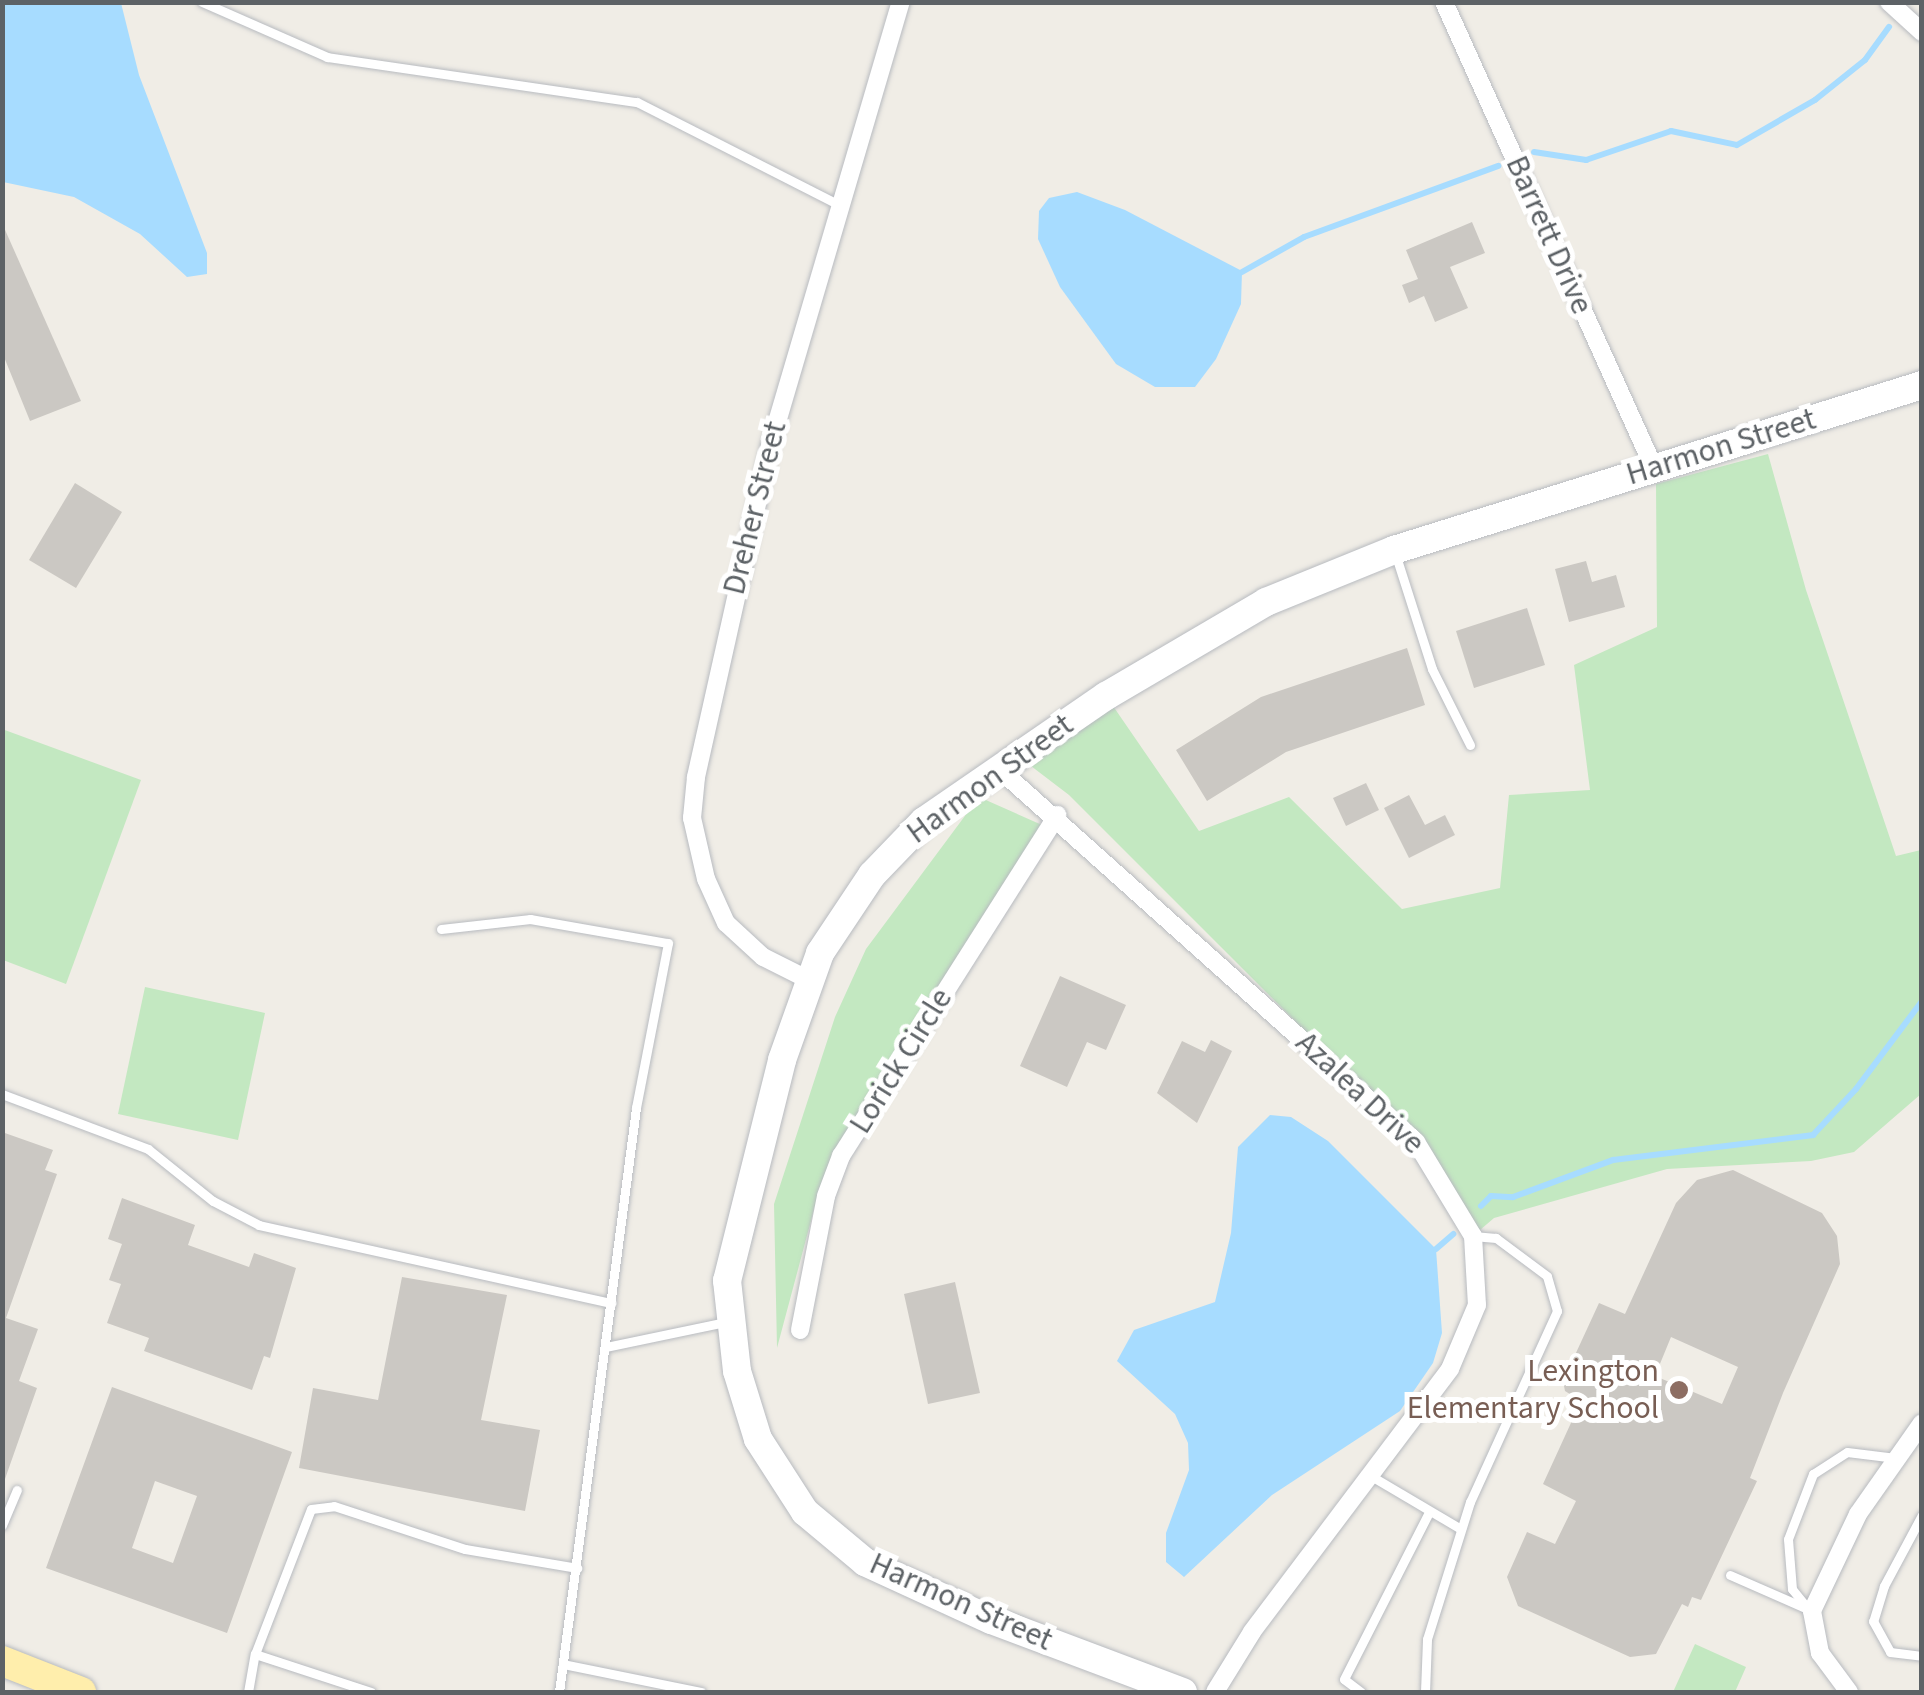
<!DOCTYPE html>
<style>
body{margin:0}
#map{position:relative;width:1924px;height:1695px;overflow:hidden;background:#f0ede6;font-family:"Source Sans 3",sans-serif}
div>[style]{position:absolute}
[style*='--x']{left:calc(var(--x)*1px);top:calc(var(--y)*1px);width:calc(var(--w)*1px);rotate:calc(var(--a)*1deg)}
.green>*{inset:0;background:#c3e8c1}
.water>*{inset:0;background:#a7dcff}
.stream>*{height:6px;margin:-3px;padding:0 3px;transform-origin:3px;border-radius:3px;background:#a7dcff}
.building>*{inset:0;background:#cbc8c3}
.roads{filter:drop-shadow(0 0 2px #b8bbc0) drop-shadow(0 0 2px #b8bbc0)}
.lane>*{height:9px;margin:-4.5px;padding:0 4.5px;transform-origin:4.5px;border-radius:4.5px;background:#fff}
.street>*{height:18px;margin:-9px;padding:0 9px;transform-origin:9px;border-radius:9px;background:#fff}
.secondary>*{height:28px;margin:-14px;padding:0 14px;transform-origin:14px;border-radius:14px;background:#fff}
.primary>*{height:30px;margin:-15px;padding:0 15px;transform-origin:15px;border-radius:15px;background:#ffeeac}
.dots>*{width:28px;height:28px;translate:-50% -50%;box-sizing:border-box;border:5px solid #fff;border-radius:50%}
span{translate:-50% -50%;white-space:nowrap;text-align:center;line-height:1.15;-webkit-text-stroke:10px #fff;paint-order:stroke}
.street-label{font-size:32px;color:#5d6266}
.education-label{font-size:32px;color:#785e54}
.right{translate:-100% -50%;text-align:right}
.frame{position:absolute;inset:0;border:5px solid #5d6266;pointer-events:none}
</style>
<div id="map">
<div class="green">
<i style="clip-path:polygon(1768px 454px,1806px 590px,1896px 856px,1921px 850px,1921px 1094px,1854px 1152px,1811px 1161px,1667px 1169px,1494px 1218px,1473px 1236px,1416px 1142px,1069px 795px,1031px 766px,1063px 735px,1113px 706px,1199px 831px,1289px 797px,1402px 909px,1500px 888px,1509px 795px,1590px 790px,1574px 665px,1657px 627px,1656px 484px)"></i>
<i style="clip-path:polygon(2px 729px,141px 780px,66px 984px,3px 960px)"></i>
<i style="clip-path:polygon(979px 797px,1042px 825px,842px 1142px,820px 1187px,777px 1348px,774px 1204px,835px 1017px,866px 949px)"></i>
<i style="clip-path:polygon(145px 987px,265px 1013px,238px 1140px,118px 1114px)"></i>
<i style="clip-path:polygon(1695px 1644px,1746px 1667px,1735px 1692px,1673px 1692px)"></i>
</div>
<div class="water">
<i style="clip-path:polygon(2px 3px,121px 3px,139px 75px,207px 253px,207px 274px,187px 277px,140px 234px,74px 197px,3px 182px)"></i>
<i style="clip-path:polygon(1077px 192px,1125px 210px,1242px 271px,1241px 304px,1216px 359px,1195px 387px,1155px 387px,1116px 364px,1060px 287px,1038px 239px,1039px 211px,1049px 198px)"></i>
<i style="clip-path:polygon(1270px 1115px,1291px 1117px,1328px 1141px,1436px 1249px,1442px 1333px,1433px 1363px,1400px 1411px,1272px 1495px,1184px 1577px,1166px 1562px,1166px 1533px,1189px 1470px,1188px 1443px,1175px 1414px,1117px 1361px,1134px 1330px,1215px 1302px,1231px 1233px,1238px 1147px)"></i>
</div>
<div class="stream">
<i style="--x:1534;--y:152;--w:53;--a:8.7"></i>
<i style="--x:1586;--y:160;--w:90;--a:-18.8"></i>
<i style="--x:1671;--y:131;--w:67;--a:12"></i>
<i style="--x:1737;--y:145;--w:90;--a:-30"></i>
<i style="--x:1815;--y:100;--w:64;--a:-38.7"></i>
<i style="--x:1865;--y:60;--w:41;--a:-54"></i>
<i style="--x:1242;--y:272;--w:71;--a:-29.4"></i>
<i style="--x:1304;--y:237;--w:207;--a:-20.1"></i>
<i style="--x:1481;--y:1206;--w:14;--a:-45"></i>
<i style="--x:1491;--y:1196;--w:22;--a:3"></i>
<i style="--x:1513;--y:1197;--w:107;--a:-20.3"></i>
<i style="--x:1613;--y:1160;--w:202;--a:-7.1"></i>
<i style="--x:1813;--y:1135;--w:63;--a:-46.9"></i>
<i style="--x:1856;--y:1089;--w:110;--a:-53.1"></i>
<i style="--x:1436;--y:1249;--w:23;--a:-41"></i>
</div>
<div class="building">
<i style="clip-path:polygon(1472px 222px,1485px 253px,1450px 267px,1468px 308px,1435px 322px,1424px 296px,1409px 303px,1402px 285px,1418px 279px,1406px 250px)"></i>
<i style="clip-path:polygon(2px 223px,81px 401px,30px 421px,2px 352px)"></i>
<i style="clip-path:polygon(75px 483px,122px 512px,76px 588px,29px 560px)"></i>
<i style="clip-path:polygon(1586px 561px,1592px 582px,1616px 575px,1625px 607px,1569px 622px,1555px 569px)"></i>
<i style="clip-path:polygon(1527px 608px,1545px 665px,1474px 688px,1456px 631px)"></i>
<i style="clip-path:polygon(1407px 648px,1425px 705px,1286px 752px,1207px 801px,1176px 750px,1261px 697px)"></i>
<i style="clip-path:polygon(1366px 783px,1379px 810px,1346px 826px,1333px 798px)"></i>
<i style="clip-path:polygon(1409px 795px,1425px 825px,1445px 815px,1455px 835px,1409px 858px,1384px 808px)"></i>
<i style="clip-path:polygon(1060px 976px,1126px 1005px,1106px 1050px,1087px 1042px,1067px 1087px,1020px 1066px)"></i>
<i style="clip-path:polygon(1211px 1040px,1232px 1051px,1197px 1123px,1157px 1093px,1182px 1041px,1205px 1052px)"></i>
<i style="clip-path:polygon(2px 1132px,53px 1150px,45px 1170px,57px 1174px,6px 1318px,38px 1329px,19px 1381px,37px 1388px,5px 1479px)"></i>
<i style="clip-path:polygon(evenodd,1733px 1170px,1822px 1213px,1837px 1236px,1840px 1264px,1783px 1393px,1750px 1478px,1757px 1481px,1701px 1600px,1692px 1597px,1688px 1607px,1682px 1604px,1656px 1654px,1630px 1657px,1518px 1606px,1507px 1577px,1527px 1532px,1555px 1544px,1576px 1501px,1543px 1484px,1581px 1401px,1565px 1391px,1563px 1381px,1599px 1303px,1625px 1314px,1676px 1203px,1697px 1180px,1733px 1170px,1671px 1337px,1738px 1367px,1722px 1404px,1655px 1376px,1671px 1337px)"></i>
<i style="clip-path:polygon(122px 1198px,195px 1225px,188px 1245px,249px 1267px,254px 1253px,296px 1268px,270px 1358px,264px 1356px,252px 1390px,144px 1351px,149px 1338px,107px 1323px,121px 1284px,109px 1280px,122px 1244px,108px 1239px)"></i>
<i style="clip-path:polygon(402px 1277px,507px 1295px,481px 1420px,540px 1430px,525px 1511px,299px 1468px,313px 1388px,378px 1400px)"></i>
<i style="clip-path:polygon(955px 1282px,980px 1393px,928px 1404px,904px 1294px)"></i>
<i style="clip-path:polygon(evenodd,112px 1387px,292px 1452px,227px 1633px,46px 1568px,112px 1387px,155px 1481px,197px 1496px,173px 1563px,132px 1548px,155px 1481px)"></i>
</div>
<div class="roads">
<div class="lane">
<i style="--x:202;--y:2;--w:137;--a:23.7"></i>
<i style="--x:327;--y:57;--w:313;--a:8.3"></i>
<i style="--x:637;--y:102;--w:227;--a:27"></i>
<i style="--x:1395;--y:553;--w:122;--a:72.3"></i>
<i style="--x:1432;--y:669;--w:85;--a:63.4"></i>
<i style="--x:441;--y:929;--w:90;--a:-6.4"></i>
<i style="--x:530;--y:919;--w:140;--a:9.9"></i>
<i style="--x:668;--y:943;--w:168;--a:101"></i>
<i style="--x:636;--y:1108;--w:589;--a:97.51"></i>
<i style="--x:2;--y:1094;--w:156;--a:20.6"></i>
<i style="--x:148;--y:1149;--w:83;--a:38.7"></i>
<i style="--x:213;--y:1201;--w:52;--a:27.6"></i>
<i style="--x:259;--y:1225;--w:361;--a:12.5"></i>
<i style="--x:606;--y:1347;--w:123;--a:-11.8"></i>
<i style="--x:1371;--y:1476;--w:104;--a:30.5"></i>
<i style="--x:1922;--y:1515;--w:81;--a:118.2"></i>
<i style="--x:1884;--y:1586;--w:37;--a:107"></i>
<i style="--x:1873;--y:1621;--w:35;--a:61"></i>
<i style="--x:1890;--y:1652;--w:32;--a:7"></i>
<i style="--x:2;--y:1525;--w:38;--a:-67"></i>
<i style="--x:1730;--y:1575;--w:82;--a:23.7"></i>
<i style="--x:1809;--y:1610;--w:27;--a:-129"></i>
<i style="--x:1792;--y:1589;--w:50;--a:-94.6"></i>
<i style="--x:1788;--y:1539;--w:70;--a:-69"></i>
<i style="--x:1813;--y:1474;--w:40;--a:-32.9"></i>
<i style="--x:1847;--y:1452;--w:49;--a:7"></i>
<i style="--x:255;--y:1654;--w:122;--a:18.1"></i>
<i style="--x:563;--y:1664;--w:141;--a:11.5"></i>
<i style="--x:248;--y:1692;--w:39;--a:-80"></i>
<i style="--x:255;--y:1654;--w:155;--a:-68.9"></i>
<i style="--x:311;--y:1509;--w:23;--a:-7"></i>
<i style="--x:334;--y:1506;--w:138;--a:18.2"></i>
<i style="--x:465;--y:1549;--w:114;--a:9.6"></i>
<i style="--x:1361;--y:1692;--w:21;--a:-143"></i>
<i style="--x:1344;--y:1679;--w:185;--a:-63"></i>
<i style="--x:1425;--y:1692;--w:53;--a:-87.8"></i>
<i style="--x:1427;--y:1639;--w:144;--a:-72.6"></i>
<i style="--x:1470;--y:1502;--w:210;--a:-65.5"></i>
<i style="--x:1557;--y:1311;--w:36;--a:-106"></i>
<i style="--x:1547;--y:1276;--w:64;--a:-143.3"></i>
<i style="--x:1496;--y:1238;--w:23;--a:-175"></i>
</div>
<div class="street">
<i style="--x:1444;--y:2;--w:511;--a:65.74"></i>
<i style="--x:1889;--y:2;--w:45;--a:42.3"></i>
<i style="--x:998;--y:768;--w:561;--a:41.82"></i>
<i style="--x:1416;--y:1142;--w:110;--a:58.8"></i>
<i style="--x:1473;--y:1236;--w:69;--a:86.7"></i>
<i style="--x:1477;--y:1305;--w:69;--a:112.9"></i>
<i style="--x:1450;--y:1369;--w:329;--a:127"></i>
<i style="--x:1252;--y:1632;--w:70;--a:121.7"></i>
<i style="--x:807;--y:979;--w:49;--a:-153.4"></i>
<i style="--x:763;--y:957;--w:50;--a:-137.4"></i>
<i style="--x:726;--y:923;--w:48;--a:-114.4"></i>
<i style="--x:706;--y:879;--w:63;--a:-102.9"></i>
<i style="--x:692;--y:818;--w:41;--a:-84.4"></i>
<i style="--x:696;--y:777;--w:339;--a:-77.4"></i>
<i style="--x:770;--y:446;--w:463;--a:-73.6"></i>
<i style="--x:800;--y:1330;--w:136;--a:-79"></i>
<i style="--x:826;--y:1196;--w:43;--a:-69.4"></i>
<i style="--x:841;--y:1156;--w:404;--a:-57.6"></i>
<i style="--x:1849;--y:1692;--w:49;--a:-126.6"></i>
<i style="--x:1820;--y:1653;--w:43;--a:-100.8"></i>
<i style="--x:1812;--y:1611;--w:107;--a:-64.6"></i>
<i style="--x:1858;--y:1514;--w:111;--a:-54.9"></i>
</div>
<div class="secondary">
<i style="--x:1183;--y:1692;--w:205;--a:-159.4"></i>
<i style="--x:991;--y:1620;--w:139;--a:-155.3"></i>
<i style="--x:865;--y:1562;--w:78;--a:-140.2"></i>
<i style="--x:805;--y:1512;--w:87;--a:-122.8"></i>
<i style="--x:758;--y:1439;--w:71;--a:-107.2"></i>
<i style="--x:737;--y:1371;--w:91;--a:-96.3"></i>
<i style="--x:727;--y:1281;--w:228;--a:-76"></i>
<i style="--x:782;--y:1060;--w:114;--a:-70.4"></i>
<i style="--x:820;--y:953;--w:94;--a:-56.3"></i>
<i style="--x:872;--y:875;--w:75;--a:-46.1"></i>
<i style="--x:924;--y:821;--w:221;--a:-34.5"></i>
<i style="--x:1106;--y:696;--w:186;--a:-30.4"></i>
<i style="--x:1266;--y:602;--w:138;--a:-22.1"></i>
<i style="--x:1394;--y:550;--w:553;--a:-17.35"></i>
</div>
<div class="primary">
<i style="--x:2;--y:1661;--w:85;--a:21.4"></i>
</div>
</div>
<div class="dots">
<i style="left:1679px;top:1390px;background:#8d6e63"></i>
</div>
<div class="street-label">
<span style="left:1549px;top:235px;rotate:66deg">Barrett Drive</span>
<span style="left:1721px;top:447px;rotate:-17deg">Harmon Street</span>
<span style="left:755px;top:508px;rotate:-76deg">Dreher Street</span>
<span style="left:990px;top:779px;rotate:-36deg">Harmon Street</span>
<span style="left:901px;top:1061px;rotate:-58deg">Lorick Circle</span>
<span style="left:1360px;top:1093px;rotate:43deg">Azalea Drive</span>
<span style="left:961px;top:1602px;rotate:24deg">Harmon Street</span>
</div>
<div class="education-label">
<span class="right" style="left:1659px;top:1390px">Lexington<br>Elementary School</span>
</div>
<div class="frame"></div>
</div>
